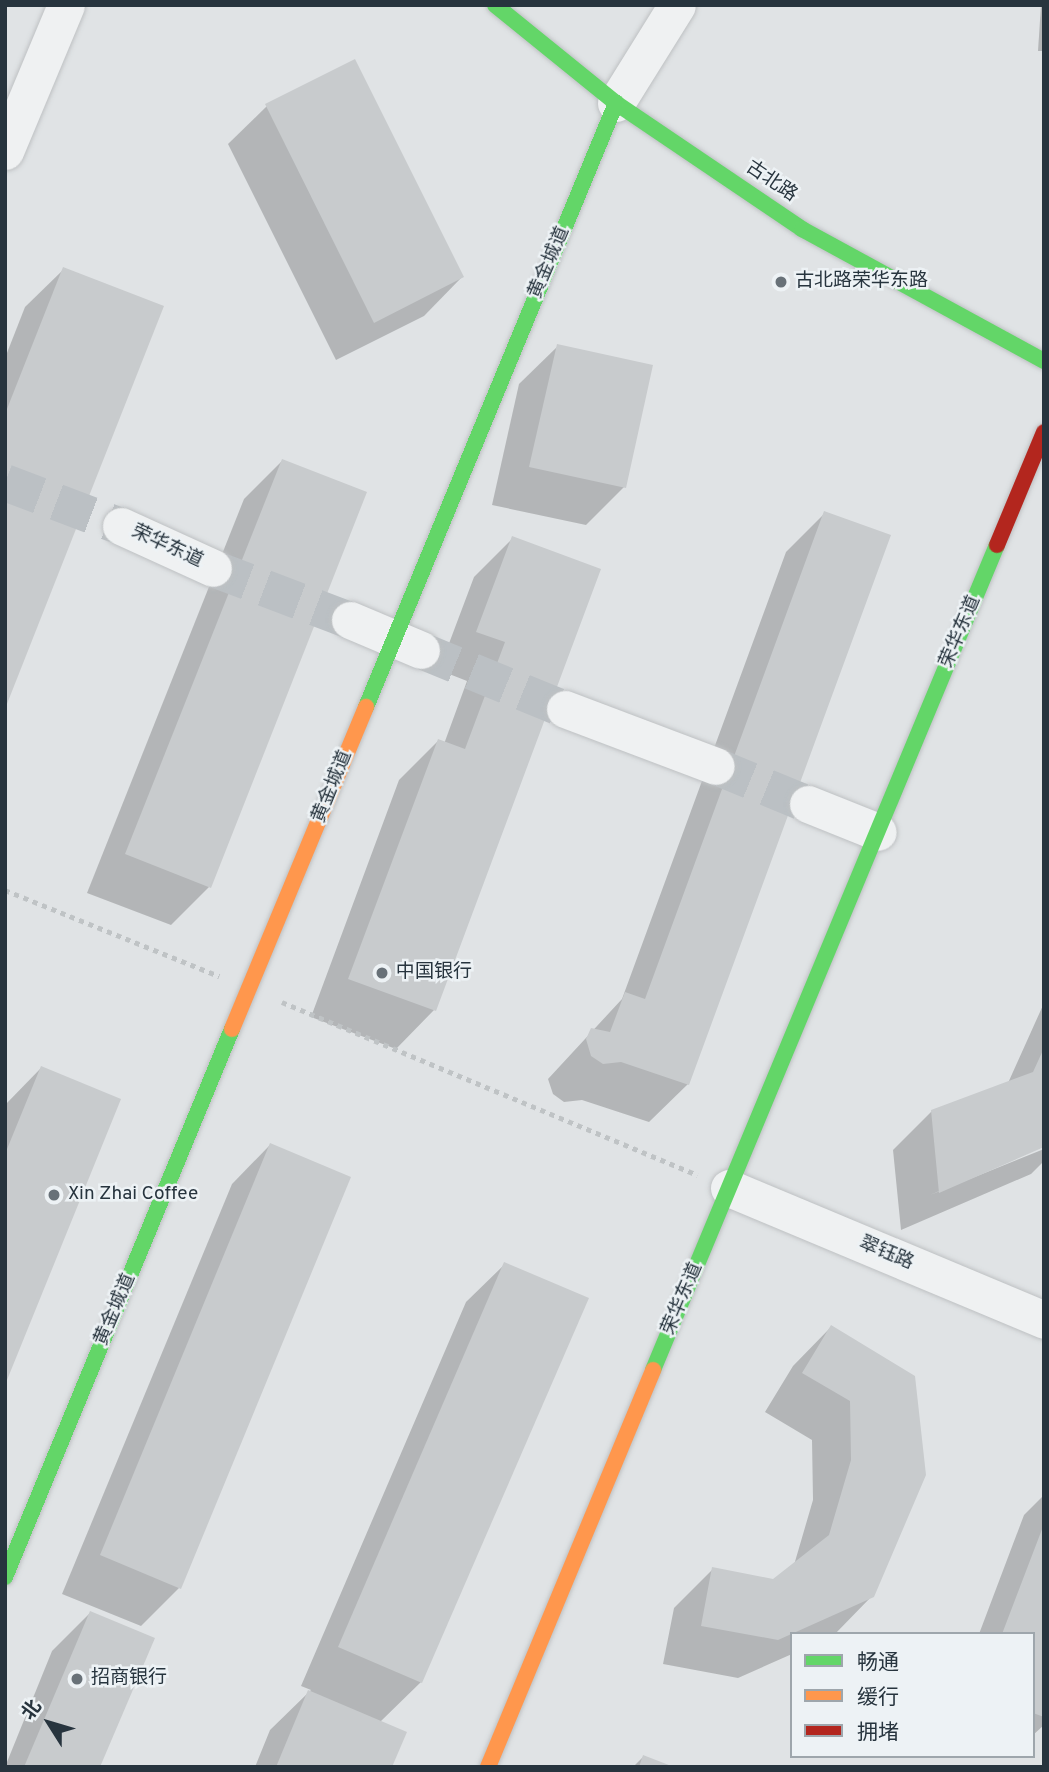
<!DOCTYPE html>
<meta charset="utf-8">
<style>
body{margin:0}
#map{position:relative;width:1049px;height:1772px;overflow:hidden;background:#e0e3e5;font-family:Overpass,"Noto Sans SC",sans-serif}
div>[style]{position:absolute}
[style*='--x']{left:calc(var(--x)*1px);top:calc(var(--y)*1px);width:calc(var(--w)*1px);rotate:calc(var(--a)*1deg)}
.shadow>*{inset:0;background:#0003}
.building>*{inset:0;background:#c8cbcd}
.street-tunnel>*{height:37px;margin-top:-18.5px;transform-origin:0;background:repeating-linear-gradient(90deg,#bbc0c4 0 37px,transparent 0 55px)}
.path>*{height:4.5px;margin-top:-2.25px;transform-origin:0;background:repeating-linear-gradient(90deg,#bfc3c5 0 5px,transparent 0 10px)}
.roads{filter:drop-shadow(0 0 2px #bec1c3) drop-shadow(0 0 2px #bec1c3)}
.street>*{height:37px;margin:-18.5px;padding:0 18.5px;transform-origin:18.5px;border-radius:18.5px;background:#eff1f2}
.fast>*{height:16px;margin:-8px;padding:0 8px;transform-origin:8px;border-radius:8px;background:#63d668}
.slow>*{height:16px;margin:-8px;padding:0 8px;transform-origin:8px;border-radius:8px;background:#ff974d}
.jam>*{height:16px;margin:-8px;padding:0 8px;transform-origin:8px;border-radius:8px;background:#b3261e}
.dots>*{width:19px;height:19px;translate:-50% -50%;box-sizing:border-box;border:4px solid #edf2f5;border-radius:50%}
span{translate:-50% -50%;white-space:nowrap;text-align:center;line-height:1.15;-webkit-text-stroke:5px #edf2f5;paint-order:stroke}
.street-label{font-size:19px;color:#27343e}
.poi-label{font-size:19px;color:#27343e}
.left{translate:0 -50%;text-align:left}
.frame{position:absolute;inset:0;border:7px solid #27343e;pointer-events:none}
.legend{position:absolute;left:790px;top:1632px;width:245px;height:126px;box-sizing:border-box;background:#edf2f5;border:2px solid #9ea6ac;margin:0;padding:9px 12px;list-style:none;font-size:21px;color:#27343e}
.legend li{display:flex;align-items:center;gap:14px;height:35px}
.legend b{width:35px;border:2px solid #9ea6ac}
.north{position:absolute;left:14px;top:1688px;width:70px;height:70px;-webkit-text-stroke:5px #edf2f5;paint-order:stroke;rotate:307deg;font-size:19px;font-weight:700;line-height:28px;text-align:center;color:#27343e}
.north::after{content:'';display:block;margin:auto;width:24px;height:32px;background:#27343e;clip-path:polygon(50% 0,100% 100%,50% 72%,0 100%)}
</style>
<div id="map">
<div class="shadow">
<i style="clip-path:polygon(1041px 5px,1044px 5px,1044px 51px,1038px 51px)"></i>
<i style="clip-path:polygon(267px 106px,462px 277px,424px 316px,336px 360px,228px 144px)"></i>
<i style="clip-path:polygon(64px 269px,5px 705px,5px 358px,25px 307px)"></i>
<i style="clip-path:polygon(558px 346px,624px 487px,586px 525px,492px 505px,519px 384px)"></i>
<i style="clip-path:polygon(282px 461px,209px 887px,171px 925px,87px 893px,244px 499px)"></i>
<i style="clip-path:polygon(825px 513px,688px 1084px,649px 1122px,582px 1100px,564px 1102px,553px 1094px,548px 1079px,622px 999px,786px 552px)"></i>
<i style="clip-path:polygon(513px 538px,598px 570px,434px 1010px,396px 1049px,311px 1017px,399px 780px,438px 741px,444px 744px,467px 681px,439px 670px,474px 577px)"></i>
<i style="clip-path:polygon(1044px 1003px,1044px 1146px,930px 1195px,1044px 1149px,1044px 1161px,1031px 1174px,901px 1230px,893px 1150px,932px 1111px,1008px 1083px)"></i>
<i style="clip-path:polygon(41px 1068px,5px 1380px,5px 1105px)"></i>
<i style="clip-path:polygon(270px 1145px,179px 1588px,141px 1626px,62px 1594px,232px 1184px)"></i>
<i style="clip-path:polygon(505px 1264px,421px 1682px,380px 1722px,390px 1767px,255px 1767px,270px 1730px,311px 1690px,301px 1686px,466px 1302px)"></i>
<i style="clip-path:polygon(831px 1327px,913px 1377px,872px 1596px,835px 1634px,792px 1634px,792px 1654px,738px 1678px,663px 1664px,674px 1608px,713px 1569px,773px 1581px,794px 1565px,813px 1500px,812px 1440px,765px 1412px,793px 1366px)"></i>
<i style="clip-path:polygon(1044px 1495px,1044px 1725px,1033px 1735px,1033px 1634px,979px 1634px,1024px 1515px)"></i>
<i style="clip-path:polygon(90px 1613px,98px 1767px,5px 1767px,52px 1651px)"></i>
<i style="clip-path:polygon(643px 1757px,670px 1767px,633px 1767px)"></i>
</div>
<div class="building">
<i style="clip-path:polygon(355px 59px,464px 277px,374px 323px,265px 104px)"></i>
<i style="clip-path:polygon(63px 267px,164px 306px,5px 709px,5px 414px)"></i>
<i style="clip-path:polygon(557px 344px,653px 365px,626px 488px,529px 467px)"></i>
<i style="clip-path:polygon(282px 459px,367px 492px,211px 888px,125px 854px)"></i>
<i style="clip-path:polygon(824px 511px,891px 535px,689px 1085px,621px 1062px,603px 1064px,591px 1056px,586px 1039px,591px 1028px,610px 1032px,625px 992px,645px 999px)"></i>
<i style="clip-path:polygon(512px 536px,601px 569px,436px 1011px,348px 979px,438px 739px,465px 749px,505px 642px,476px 632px)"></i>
<i style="clip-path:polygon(1044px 1048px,1044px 1147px,939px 1193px,931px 1110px,1033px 1072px)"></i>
<i style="clip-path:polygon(41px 1066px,121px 1099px,5px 1385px,5px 1154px)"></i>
<i style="clip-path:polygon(270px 1143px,351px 1177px,181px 1589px,100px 1555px)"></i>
<i style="clip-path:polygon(504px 1262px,589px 1298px,422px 1683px,338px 1647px)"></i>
<i style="clip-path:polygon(831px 1325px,915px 1376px,926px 1475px,874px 1597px,778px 1640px,701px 1626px,712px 1567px,773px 1579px,829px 1535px,851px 1460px,850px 1401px,802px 1373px)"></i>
<i style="clip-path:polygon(1044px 1524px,1044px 1717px,1033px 1713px,1033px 1634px,1002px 1634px)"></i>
<i style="clip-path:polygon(90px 1611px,155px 1638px,100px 1767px,24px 1767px)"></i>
<i style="clip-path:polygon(308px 1690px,407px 1732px,392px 1767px,276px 1767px)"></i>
<i style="clip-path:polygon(643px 1755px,674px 1767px,639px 1767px)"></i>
</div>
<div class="street-tunnel">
<i style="--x:5;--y:482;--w:124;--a:20.8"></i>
<i style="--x:213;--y:568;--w:147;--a:20.8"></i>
<i style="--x:421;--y:650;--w:156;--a:22.3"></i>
<i style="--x:716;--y:766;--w:100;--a:22.4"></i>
</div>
<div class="path">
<i style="--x:5;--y:890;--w:231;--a:21.9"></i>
<i style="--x:282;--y:1002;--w:450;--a:22.6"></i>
</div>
<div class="roads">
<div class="street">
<i style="--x:616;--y:103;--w:115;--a:-58.1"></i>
<i style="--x:5;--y:151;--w:158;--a:-67.3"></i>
<i style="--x:121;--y:526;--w:101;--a:24.5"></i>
<i style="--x:350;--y:620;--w:77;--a:22.9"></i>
<i style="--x:565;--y:709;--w:161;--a:20.7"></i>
<i style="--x:808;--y:804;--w:75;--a:21.8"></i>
<i style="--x:729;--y:1188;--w:342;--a:22.7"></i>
</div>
<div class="fast">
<i style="--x:495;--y:5;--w:156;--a:39"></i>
<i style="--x:616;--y:103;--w:225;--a:34.1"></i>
<i style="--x:802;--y:229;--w:276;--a:28.6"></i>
<i style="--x:366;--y:707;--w:654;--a:-67.51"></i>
<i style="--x:653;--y:1370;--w:894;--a:-67.37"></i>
<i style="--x:5;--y:1577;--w:593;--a:-67.5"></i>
</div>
<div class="slow">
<i style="--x:232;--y:1029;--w:349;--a:-67.4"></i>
<i style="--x:488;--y:1767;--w:430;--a:-67.4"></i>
</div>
<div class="jam">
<i style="--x:997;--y:545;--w:122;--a:-67.4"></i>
</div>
</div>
<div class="dots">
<i style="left:781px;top:282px;background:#687178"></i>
<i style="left:382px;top:973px;background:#687178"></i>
<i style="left:54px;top:1195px;background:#687178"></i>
<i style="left:77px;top:1679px;background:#687178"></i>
</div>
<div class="street-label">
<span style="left:771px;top:182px;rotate:34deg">古北路</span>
<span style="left:550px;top:263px;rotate:-67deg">黄金城道</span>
<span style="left:167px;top:547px;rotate:25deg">荣华东道</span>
<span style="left:961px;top:632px;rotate:-67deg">荣华东道</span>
<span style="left:333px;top:787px;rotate:-68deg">黄金城道</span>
<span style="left:886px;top:1254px;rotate:23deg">翠钰路</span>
<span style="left:683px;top:1299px;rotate:-67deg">荣华东道</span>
<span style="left:116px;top:1310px;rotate:-67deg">黄金城道</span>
</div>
<div class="poi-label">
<span class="left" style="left:795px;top:282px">古北路荣华东路</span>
<span class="left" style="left:396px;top:973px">中国银行</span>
<span class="left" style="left:68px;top:1195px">Xin Zhai Coffee</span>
<span class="left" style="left:91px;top:1679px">招商银行</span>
</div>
<div class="frame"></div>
<ul class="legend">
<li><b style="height:9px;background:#63d668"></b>畅通</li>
<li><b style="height:9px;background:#ff974d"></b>缓行</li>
<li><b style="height:9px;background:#b3261e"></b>拥堵</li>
</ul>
<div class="north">北</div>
</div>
